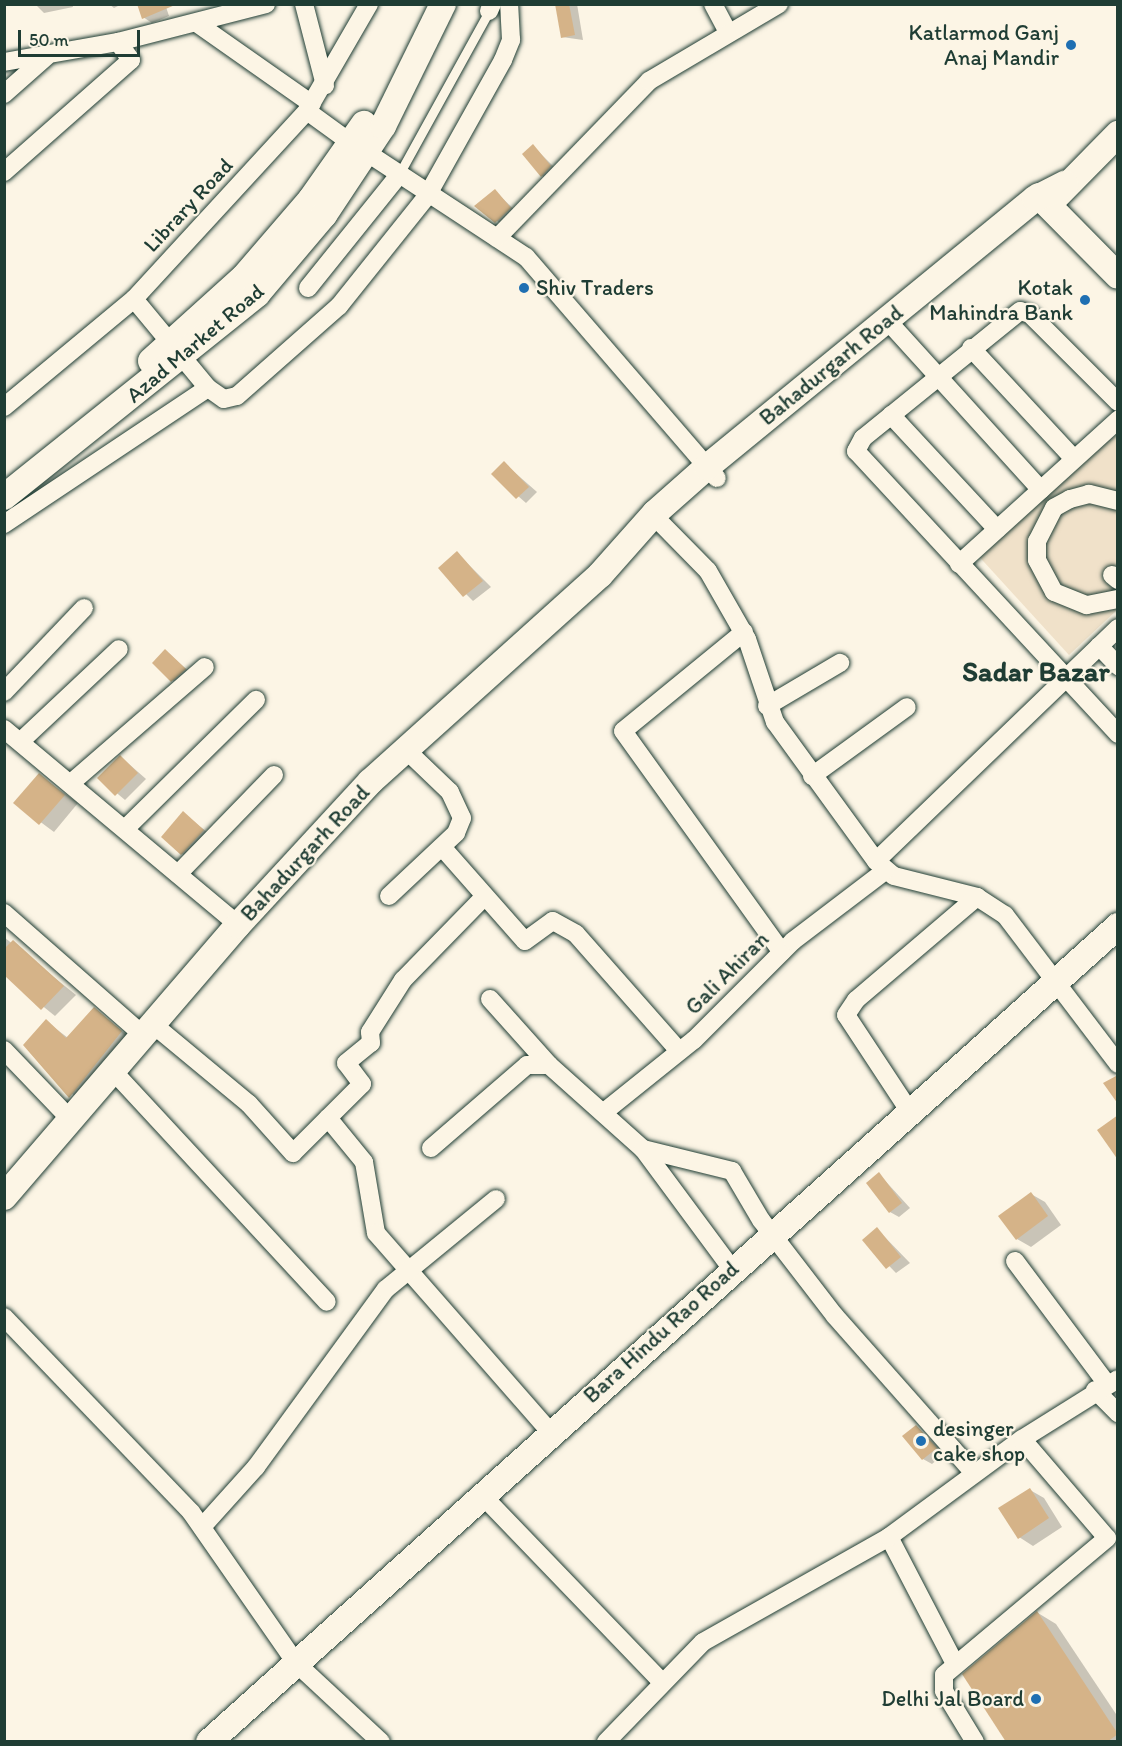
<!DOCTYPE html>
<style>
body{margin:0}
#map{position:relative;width:1122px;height:1746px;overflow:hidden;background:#fcf5e5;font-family:Itim,sans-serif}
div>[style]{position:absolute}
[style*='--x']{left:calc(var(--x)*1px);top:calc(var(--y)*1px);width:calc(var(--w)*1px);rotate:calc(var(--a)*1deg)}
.built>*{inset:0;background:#f0e1c9}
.shadow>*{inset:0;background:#0003}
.building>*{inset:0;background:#d5b388}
.roads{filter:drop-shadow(0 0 2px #1f3d34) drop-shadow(0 0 2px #1f3d34)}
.lane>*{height:9px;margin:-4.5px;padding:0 4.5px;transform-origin:4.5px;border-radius:4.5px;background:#fcf5e5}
.street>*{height:18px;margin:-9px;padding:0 9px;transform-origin:9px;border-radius:9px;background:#fcf5e5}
.secondary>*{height:26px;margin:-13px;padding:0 13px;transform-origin:13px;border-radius:13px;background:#fcf5e5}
.dots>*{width:16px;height:16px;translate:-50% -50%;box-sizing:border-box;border:3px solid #fcf5e5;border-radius:50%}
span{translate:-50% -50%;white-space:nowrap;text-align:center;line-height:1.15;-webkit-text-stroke:4.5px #fcf5e5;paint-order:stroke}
.poi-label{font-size:22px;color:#1f3d34}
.right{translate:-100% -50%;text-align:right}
.left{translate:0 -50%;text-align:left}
.street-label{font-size:22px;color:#1f3d34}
.district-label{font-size:28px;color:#1f3d34;font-weight:700}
.frame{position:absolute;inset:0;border:6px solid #1f3d34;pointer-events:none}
.scale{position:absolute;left:18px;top:30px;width:122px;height:27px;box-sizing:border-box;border:3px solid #1f3d34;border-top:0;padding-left:8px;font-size:18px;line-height:21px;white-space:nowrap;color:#1f3d34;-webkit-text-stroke:4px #fcf5e5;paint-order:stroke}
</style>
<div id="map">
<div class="built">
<i style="clip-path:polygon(1117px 420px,1117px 610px,1069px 655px,974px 551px)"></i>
</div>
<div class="shadow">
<i style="clip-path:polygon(35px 4px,72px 4px,73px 7px,44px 13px)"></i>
<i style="clip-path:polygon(109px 4px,122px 4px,114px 8px)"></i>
<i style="clip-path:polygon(165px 4px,169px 16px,152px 23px,143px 17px)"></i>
<i style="clip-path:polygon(557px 4px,577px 4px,583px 40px,562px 37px)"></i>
<i style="clip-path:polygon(533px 146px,559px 172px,551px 181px,542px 176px)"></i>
<i style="clip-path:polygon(495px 191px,519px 214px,505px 227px,477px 206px)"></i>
<i style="clip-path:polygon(504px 463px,537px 492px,526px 503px,493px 474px)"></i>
<i style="clip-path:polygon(457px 553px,491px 587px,473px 601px,440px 568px)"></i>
<i style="clip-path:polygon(166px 651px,193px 675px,181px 686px,172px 680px)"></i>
<i style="clip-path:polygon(121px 757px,146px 779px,125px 800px,99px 778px)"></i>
<i style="clip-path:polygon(39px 775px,78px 803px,54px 832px,15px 803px)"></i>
<i style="clip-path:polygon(183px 813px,212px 836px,191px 859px,182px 854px)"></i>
<i style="clip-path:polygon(4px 937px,76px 995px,55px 1016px,4px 975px)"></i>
<i style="clip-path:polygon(94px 1009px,133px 1040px,83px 1105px,25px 1045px,46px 1021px,68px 1038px)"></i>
<i style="clip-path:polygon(879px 1174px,910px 1208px,899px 1217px,890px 1212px)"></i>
<i style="clip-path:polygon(1031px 1194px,1045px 1202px,1061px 1225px,1031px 1247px,1017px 1239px)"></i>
<i style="clip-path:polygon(877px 1229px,910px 1263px,896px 1273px,864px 1240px)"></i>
<i style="clip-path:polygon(916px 1426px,945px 1453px,932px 1464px,923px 1459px)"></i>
<i style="clip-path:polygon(1030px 1490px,1044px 1498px,1062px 1527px,1033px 1546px,1019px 1537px)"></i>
<i style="clip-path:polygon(1038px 1613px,1056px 1624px,1118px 1717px,1118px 1742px,1008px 1742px)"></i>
</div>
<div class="building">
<i style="clip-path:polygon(137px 4px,175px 4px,175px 5px,142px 19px)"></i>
<i style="clip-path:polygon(555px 4px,569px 4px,575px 35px,561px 38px)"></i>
<i style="clip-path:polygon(533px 144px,551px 166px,541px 177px,522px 154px)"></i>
<i style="clip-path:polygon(495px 189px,511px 208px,495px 223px,474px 206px)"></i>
<i style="clip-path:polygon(504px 461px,529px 487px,516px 499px,491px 474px)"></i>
<i style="clip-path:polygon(457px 551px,483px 581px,463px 597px,438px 568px)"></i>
<i style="clip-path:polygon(165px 649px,186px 669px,171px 682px,152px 663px)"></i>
<i style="clip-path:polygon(120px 755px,138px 773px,115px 796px,97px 778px)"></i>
<i style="clip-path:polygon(39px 773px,65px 795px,39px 825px,13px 803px)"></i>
<i style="clip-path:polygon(183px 811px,204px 830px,181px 855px,161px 837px)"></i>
<i style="clip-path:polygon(13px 940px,64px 986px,41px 1010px,4px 975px,4px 949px)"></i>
<i style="clip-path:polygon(94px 1007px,122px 1031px,69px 1098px,23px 1045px,46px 1019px,66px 1038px)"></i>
<i style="clip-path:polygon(1118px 1075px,1118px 1104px,1103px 1083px)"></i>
<i style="clip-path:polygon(1118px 1115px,1118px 1160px,1097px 1130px)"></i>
<i style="clip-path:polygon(879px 1172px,902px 1203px,889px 1213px,866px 1183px)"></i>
<i style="clip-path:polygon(1031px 1192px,1048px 1216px,1016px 1240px,998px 1216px)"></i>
<i style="clip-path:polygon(877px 1227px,901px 1257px,886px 1269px,862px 1240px)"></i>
<i style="clip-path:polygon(916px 1425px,937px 1448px,922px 1460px,902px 1436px)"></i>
<i style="clip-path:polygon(1030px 1488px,1049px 1518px,1018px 1539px,998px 1508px)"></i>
<i style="clip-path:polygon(1037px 1611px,1118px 1734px,1107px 1742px,1006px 1742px,962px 1674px)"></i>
</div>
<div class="roads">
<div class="lane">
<i style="--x:398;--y:176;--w:188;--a:-61.1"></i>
</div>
<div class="street">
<i style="--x:304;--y:4;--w:84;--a:75.5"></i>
<i style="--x:713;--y:4;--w:32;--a:62"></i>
<i style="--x:489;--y:11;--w:8;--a:-67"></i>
<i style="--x:198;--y:24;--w:139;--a:35.1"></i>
<i style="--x:4;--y:62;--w:116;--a:-10"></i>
<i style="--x:118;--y:42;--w:153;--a:-14.4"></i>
<i style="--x:4;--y:94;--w:57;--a:-41.5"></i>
<i style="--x:307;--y:111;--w:54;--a:36"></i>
<i style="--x:366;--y:152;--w:191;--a:33.3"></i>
<i style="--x:526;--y:257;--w:292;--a:49.2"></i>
<i style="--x:4;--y:172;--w:169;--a:-41.4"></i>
<i style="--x:131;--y:60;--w:22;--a:-126"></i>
<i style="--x:497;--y:238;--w:219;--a:-45.9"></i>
<i style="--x:649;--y:81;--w:151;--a:-30.6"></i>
<i style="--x:308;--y:288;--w:144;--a:-51.2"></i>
<i style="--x:134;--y:299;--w:116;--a:50.3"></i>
<i style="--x:208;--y:388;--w:19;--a:35"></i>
<i style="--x:224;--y:399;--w:13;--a:-13"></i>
<i style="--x:237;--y:396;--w:136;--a:-41.4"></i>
<i style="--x:339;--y:306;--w:141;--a:-51.3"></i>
<i style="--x:427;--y:196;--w:156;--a:-60.8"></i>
<i style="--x:503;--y:60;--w:22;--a:-68"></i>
<i style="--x:511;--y:40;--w:36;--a:-93"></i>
<i style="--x:895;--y:329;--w:217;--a:47.8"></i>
<i style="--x:971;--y:348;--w:151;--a:47.1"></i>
<i style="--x:1118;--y:402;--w:124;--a:-135"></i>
<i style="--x:1030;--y:314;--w:10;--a:-163"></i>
<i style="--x:1020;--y:311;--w:202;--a:141"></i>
<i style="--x:863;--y:438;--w:15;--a:118"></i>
<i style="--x:856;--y:451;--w:386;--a:47.2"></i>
<i style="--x:4;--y:407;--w:169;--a:-39.7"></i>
<i style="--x:134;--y:299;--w:255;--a:-47.4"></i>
<i style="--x:307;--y:111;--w:124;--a:-59.9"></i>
<i style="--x:891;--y:415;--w:156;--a:47.1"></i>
<i style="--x:1118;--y:501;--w:30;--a:-166"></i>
<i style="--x:1089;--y:494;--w:20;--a:165"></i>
<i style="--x:1070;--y:499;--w:18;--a:151"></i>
<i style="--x:1054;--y:508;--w:37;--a:117"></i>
<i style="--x:1037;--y:541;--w:19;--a:90"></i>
<i style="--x:1037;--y:560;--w:36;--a:62"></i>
<i style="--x:1054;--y:592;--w:35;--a:22"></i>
<i style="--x:1087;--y:605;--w:32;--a:-11"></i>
<i style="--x:653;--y:515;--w:78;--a:45.5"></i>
<i style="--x:708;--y:571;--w:78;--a:60.2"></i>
<i style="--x:747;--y:639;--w:88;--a:71.4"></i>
<i style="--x:775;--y:722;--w:172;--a:54"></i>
<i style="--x:876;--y:861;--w:23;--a:40"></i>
<i style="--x:894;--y:876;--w:86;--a:14.2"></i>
<i style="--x:977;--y:897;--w:33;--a:33"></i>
<i style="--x:1005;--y:915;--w:187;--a:52.8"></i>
<i style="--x:4;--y:524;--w:245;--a:-33.7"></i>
<i style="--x:959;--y:564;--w:215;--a:-42.2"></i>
<i style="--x:1112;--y:575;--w:8;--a:40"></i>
<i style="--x:744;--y:632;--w:156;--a:140.7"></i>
<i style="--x:623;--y:731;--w:272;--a:54.3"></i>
<i style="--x:1099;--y:646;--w:28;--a:46"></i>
<i style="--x:4;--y:692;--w:116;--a:-46.4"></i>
<i style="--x:767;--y:706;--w:85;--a:-30.5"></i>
<i style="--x:4;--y:729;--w:305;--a:39.9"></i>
<i style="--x:21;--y:741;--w:134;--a:-43.2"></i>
<i style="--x:812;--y:776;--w:117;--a:-36"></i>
<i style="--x:71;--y:783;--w:177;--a:-40.9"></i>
<i style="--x:125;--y:829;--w:184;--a:-44.6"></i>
<i style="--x:442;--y:847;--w:125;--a:48.6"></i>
<i style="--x:525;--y:941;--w:34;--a:-36"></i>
<i style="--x:553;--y:921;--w:26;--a:29"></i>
<i style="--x:576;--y:934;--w:156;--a:48.6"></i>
<i style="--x:876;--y:861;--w:336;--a:-43.9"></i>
<i style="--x:178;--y:874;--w:138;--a:-45.9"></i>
<i style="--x:389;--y:896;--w:92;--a:-43.2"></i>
<i style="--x:456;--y:833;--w:16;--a:-68"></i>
<i style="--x:462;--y:818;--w:29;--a:-115"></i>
<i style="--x:450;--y:792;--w:61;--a:-136.3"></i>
<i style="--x:4;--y:913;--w:188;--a:41.3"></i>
<i style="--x:490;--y:999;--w:89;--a:48.2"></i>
<i style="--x:155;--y:1026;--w:122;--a:39.7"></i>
<i style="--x:249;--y:1104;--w:66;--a:48.1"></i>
<i style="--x:293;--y:1153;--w:49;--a:-45"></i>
<i style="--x:328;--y:1118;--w:57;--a:50.7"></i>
<i style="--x:364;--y:1162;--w:72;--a:80.4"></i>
<i style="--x:376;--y:1233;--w:264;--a:48.8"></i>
<i style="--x:4;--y:1050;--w:98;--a:46.2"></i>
<i style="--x:114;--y:1072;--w:313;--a:47.2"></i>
<i style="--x:604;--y:1112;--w:115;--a:-38.7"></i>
<i style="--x:694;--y:1040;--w:140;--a:-45"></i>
<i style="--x:793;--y:941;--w:116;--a:-37.3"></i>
<i style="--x:910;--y:1112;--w:116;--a:-123.4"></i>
<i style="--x:846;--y:1015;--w:18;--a:-56"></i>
<i style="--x:856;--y:1000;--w:159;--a:-40.4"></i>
<i style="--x:328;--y:1118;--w:48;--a:-45"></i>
<i style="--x:362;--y:1084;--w:26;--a:-127"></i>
<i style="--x:346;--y:1063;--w:32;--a:-39"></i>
<i style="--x:371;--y:1043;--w:11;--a:-95"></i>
<i style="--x:370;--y:1032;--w:62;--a:-57.6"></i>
<i style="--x:403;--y:980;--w:117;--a:-45.7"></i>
<i style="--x:431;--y:1148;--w:127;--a:-40.8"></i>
<i style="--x:527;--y:1065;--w:22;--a:0"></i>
<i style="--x:549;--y:1065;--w:126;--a:41.8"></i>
<i style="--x:643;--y:1149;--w:148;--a:53.5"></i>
<i style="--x:643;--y:1149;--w:92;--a:13.9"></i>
<i style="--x:732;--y:1171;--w:57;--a:59.4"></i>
<i style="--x:761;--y:1220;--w:121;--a:52.4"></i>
<i style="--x:835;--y:1316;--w:210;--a:48.5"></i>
<i style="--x:1015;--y:1261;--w:154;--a:53.2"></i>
<i style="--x:4;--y:1317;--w:270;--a:46.2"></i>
<i style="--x:191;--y:1512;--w:184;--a:55.2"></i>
<i style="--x:296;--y:1663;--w:116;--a:42.9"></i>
<i style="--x:1095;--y:1390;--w:33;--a:45"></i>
<i style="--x:481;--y:1494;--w:258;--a:46.1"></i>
<i style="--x:202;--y:1527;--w:81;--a:-48"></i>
<i style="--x:256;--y:1467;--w:220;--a:-53.9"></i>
<i style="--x:386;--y:1289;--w:142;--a:-39.3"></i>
<i style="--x:889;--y:1537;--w:143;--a:62.5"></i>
<i style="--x:606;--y:1742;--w:139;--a:-45.9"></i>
<i style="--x:703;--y:1642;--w:214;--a:-29.4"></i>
<i style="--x:889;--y:1537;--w:165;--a:-36.4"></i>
<i style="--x:1022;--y:1439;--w:113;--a:-32"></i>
<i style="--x:975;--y:1742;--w:60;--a:-121.3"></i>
<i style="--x:944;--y:1691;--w:16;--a:-90"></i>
<i style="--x:944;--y:1675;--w:213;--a:-40"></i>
<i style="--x:1107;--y:1538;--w:130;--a:-130.6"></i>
</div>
<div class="secondary">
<i style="--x:1039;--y:196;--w:112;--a:45.4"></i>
<i style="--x:1055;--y:198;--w:90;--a:-45.5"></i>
<i style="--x:151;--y:361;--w:125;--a:-42.1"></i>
<i style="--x:244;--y:277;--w:103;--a:-49.3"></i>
<i style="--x:311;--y:199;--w:92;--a:-54.8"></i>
<i style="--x:4;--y:497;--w:324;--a:-38.7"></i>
<i style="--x:257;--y:294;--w:104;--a:-49.7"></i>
<i style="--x:324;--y:215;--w:107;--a:-56.5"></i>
<i style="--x:383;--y:126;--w:136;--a:-63.8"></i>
<i style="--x:4;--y:1197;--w:359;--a:-49.3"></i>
<i style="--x:238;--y:925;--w:195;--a:-47.3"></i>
<i style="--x:370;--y:782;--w:309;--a:-42"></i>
<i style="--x:600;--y:575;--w:83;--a:-48.4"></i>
<i style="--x:655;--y:513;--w:69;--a:-41.5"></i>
<i style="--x:707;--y:467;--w:424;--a:-39.3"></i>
<i style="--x:1035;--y:199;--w:34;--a:-27"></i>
<i style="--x:209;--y:1742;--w:1222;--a:-41.91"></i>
</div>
</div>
<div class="dots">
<i style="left:1071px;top:45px;background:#1f6fb2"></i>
<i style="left:524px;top:288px;background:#1f6fb2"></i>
<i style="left:1085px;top:300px;background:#1f6fb2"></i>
<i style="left:921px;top:1441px;background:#1f6fb2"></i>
<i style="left:1036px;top:1699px;background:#1f6fb2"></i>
</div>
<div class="poi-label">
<span class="right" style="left:1059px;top:45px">Katlarmod Ganj<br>Anaj Mandir</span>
<span class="right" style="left:1073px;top:300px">Kotak<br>Mahindra Bank</span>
<span class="left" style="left:536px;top:288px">Shiv Traders</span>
<span class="left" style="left:933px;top:1441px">desinger<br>cake shop</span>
<span class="right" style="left:1024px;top:1699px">Delhi Jal Board</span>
</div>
<div class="street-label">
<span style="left:188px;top:205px;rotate:-47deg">Library Road</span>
<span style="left:195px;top:343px;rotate:-40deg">Azad Market Road</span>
<span style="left:831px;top:365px;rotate:-39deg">Bahadurgarh Road</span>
<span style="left:305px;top:853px;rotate:-47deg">Bahadurgarh Road</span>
<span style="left:727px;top:973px;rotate:-45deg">Gali Ahiran</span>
<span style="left:661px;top:1332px;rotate:-42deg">Bara Hindu Rao Road</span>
</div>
<div class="district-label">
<span style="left:1036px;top:671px">Sadar Bazar</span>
</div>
<div class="frame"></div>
<div class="scale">50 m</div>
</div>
